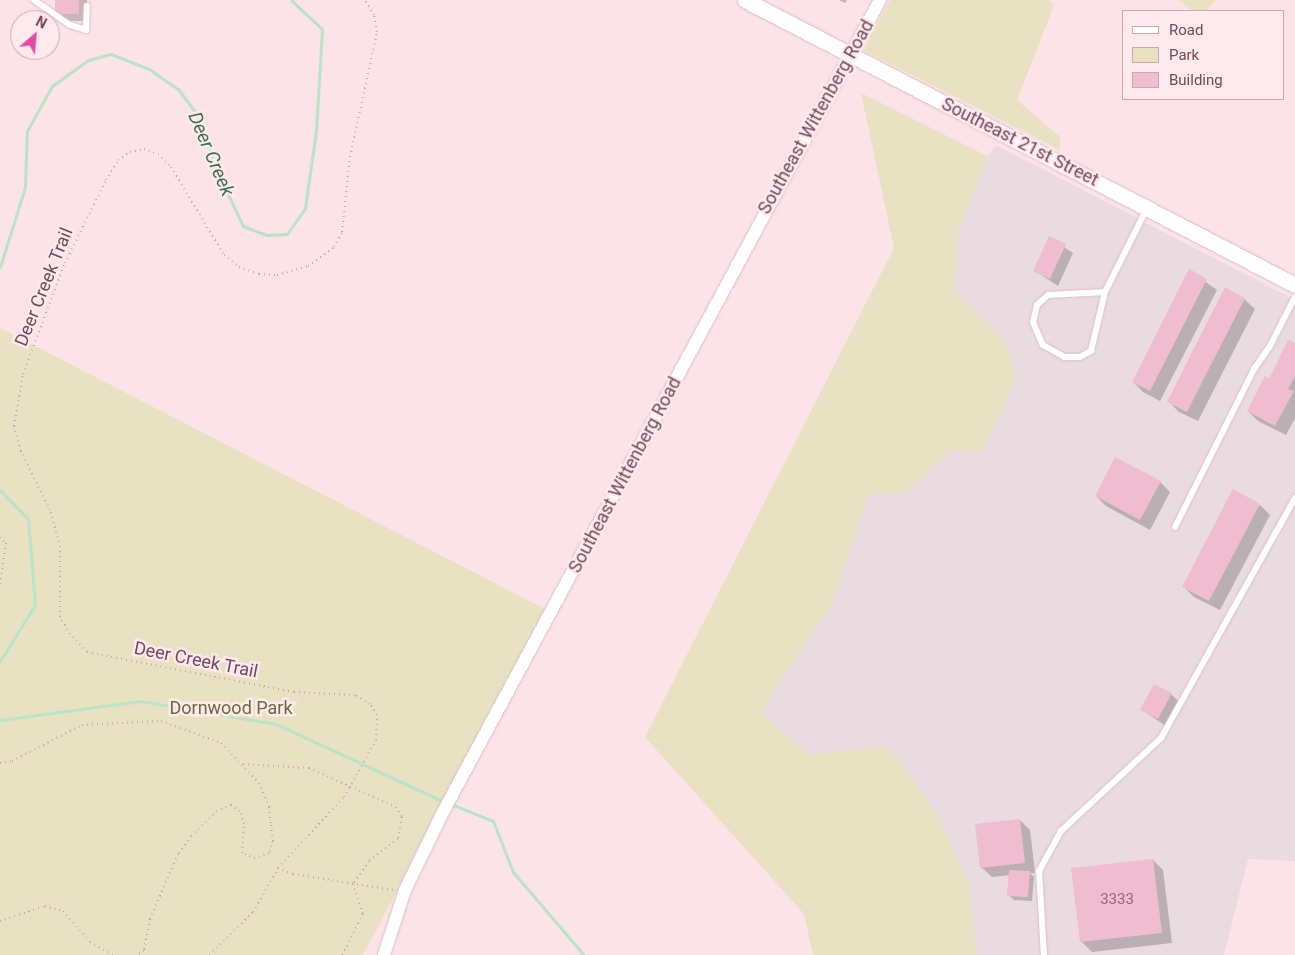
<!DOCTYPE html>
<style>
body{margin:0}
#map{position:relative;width:1295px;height:955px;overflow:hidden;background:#fbe3e7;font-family:Roboto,sans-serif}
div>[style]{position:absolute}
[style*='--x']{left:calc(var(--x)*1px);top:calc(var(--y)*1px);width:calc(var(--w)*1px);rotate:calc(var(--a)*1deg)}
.industrial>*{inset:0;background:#e9dbdf}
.green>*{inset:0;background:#e8e1c2}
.shadow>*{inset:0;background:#0003}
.stream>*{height:3px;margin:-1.5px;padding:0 1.5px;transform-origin:1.5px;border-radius:1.5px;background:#b9e4c8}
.building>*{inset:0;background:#f0bcd0}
.path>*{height:2px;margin-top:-1px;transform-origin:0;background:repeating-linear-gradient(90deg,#d49fb4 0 1px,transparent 0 5px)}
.roads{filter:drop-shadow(0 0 1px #dfbfc9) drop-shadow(0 0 1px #dfbfc9)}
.service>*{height:6px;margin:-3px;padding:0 3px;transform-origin:3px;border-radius:3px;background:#fff}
.minor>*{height:12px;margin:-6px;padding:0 6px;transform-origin:6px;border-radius:6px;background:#fff}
.tertiary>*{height:15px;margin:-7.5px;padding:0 7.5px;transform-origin:7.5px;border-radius:7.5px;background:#fff}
span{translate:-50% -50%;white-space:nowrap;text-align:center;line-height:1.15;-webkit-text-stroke:5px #fee9ed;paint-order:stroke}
.number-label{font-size:15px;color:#926678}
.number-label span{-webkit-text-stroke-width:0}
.street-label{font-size:18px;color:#734a5b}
.park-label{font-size:18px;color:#6d693d}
.water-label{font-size:19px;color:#3c7150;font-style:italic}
.legend{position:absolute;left:1122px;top:10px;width:162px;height:90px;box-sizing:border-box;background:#fee9ed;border:1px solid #c6a9b3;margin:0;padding:6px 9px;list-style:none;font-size:15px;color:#734a5b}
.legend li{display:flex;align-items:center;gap:10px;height:25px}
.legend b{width:25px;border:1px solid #c6a9b3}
.north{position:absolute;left:10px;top:10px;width:50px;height:50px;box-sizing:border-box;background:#fee9ed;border:1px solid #c6a9b3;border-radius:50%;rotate:27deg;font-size:14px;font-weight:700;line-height:20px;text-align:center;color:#734a5b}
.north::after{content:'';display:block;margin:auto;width:18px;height:22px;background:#e24ca0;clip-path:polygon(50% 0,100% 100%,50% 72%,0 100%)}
</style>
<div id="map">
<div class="industrial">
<i style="clip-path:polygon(996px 145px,1295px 300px,1295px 861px,1248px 859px,1224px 955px,977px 955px,968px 884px,936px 811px,888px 747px,808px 754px,759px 712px,831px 605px,868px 495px,906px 493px,950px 451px,983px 451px,1006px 343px,955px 292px,958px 232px,987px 156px)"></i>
</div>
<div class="green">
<i style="clip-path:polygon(890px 0,1049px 0,1054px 5px,1017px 100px,1060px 137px,1060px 150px,863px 50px)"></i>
<i style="clip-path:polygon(1179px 0,1215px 0,1207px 11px,1193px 11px)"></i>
<i style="clip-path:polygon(861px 93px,987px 156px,958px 232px,955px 292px,1006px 343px,1016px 378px,983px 451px,950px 451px,906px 493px,868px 495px,831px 605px,760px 712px,808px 754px,888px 747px,936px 811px,968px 884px,977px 955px,813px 955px,804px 914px,645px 737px,894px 248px)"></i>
<i style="clip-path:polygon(0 328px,547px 610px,363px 955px,0 955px)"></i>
</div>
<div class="shadow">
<i style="clip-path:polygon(57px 0,87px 0,86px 21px,64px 21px,57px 13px)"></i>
<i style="clip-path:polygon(839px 0,847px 0,845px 3px)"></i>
<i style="clip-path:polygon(1050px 238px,1073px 253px,1058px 286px,1034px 270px)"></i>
<i style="clip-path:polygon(1190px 271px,1217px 290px,1160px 401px,1143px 392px,1133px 382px)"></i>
<i style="clip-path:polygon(1244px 299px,1255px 309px,1198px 421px,1179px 412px,1168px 401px)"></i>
<i style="clip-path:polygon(1295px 345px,1295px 418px,1286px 435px,1258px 421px,1248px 411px)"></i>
<i style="clip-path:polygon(1160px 482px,1170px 492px,1150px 530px,1106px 506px,1096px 496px)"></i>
<i style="clip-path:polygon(1260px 505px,1270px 515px,1220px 610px,1194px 597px,1183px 586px)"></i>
<i style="clip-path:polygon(1171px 694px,1179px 702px,1166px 726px,1142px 710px)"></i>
<i style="clip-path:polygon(1020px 820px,1030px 830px,1035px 873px,1030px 873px,1034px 877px,1032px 901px,1014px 900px,1009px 895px,1010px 875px,992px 877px,981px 867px)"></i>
<i style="clip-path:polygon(1153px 860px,1163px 870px,1172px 943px,1092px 952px,1081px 941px)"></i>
</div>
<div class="stream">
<i style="--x:0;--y:267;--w:84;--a:-72.6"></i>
<i style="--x:25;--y:187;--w:56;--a:-88"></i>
<i style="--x:27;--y:131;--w:51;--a:-60.9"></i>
<i style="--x:52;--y:86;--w:44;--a:-35.8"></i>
<i style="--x:88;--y:60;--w:24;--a:-15"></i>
<i style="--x:111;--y:54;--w:41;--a:21.5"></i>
<i style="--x:149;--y:69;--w:35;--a:35"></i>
<i style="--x:178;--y:89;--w:31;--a:53"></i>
<i style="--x:197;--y:114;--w:58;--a:70.9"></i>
<i style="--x:216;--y:169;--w:63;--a:64.7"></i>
<i style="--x:243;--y:226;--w:25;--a:21"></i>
<i style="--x:266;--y:235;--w:21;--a:-3"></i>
<i style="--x:287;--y:234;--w:32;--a:-55"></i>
<i style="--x:305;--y:208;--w:78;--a:-81.9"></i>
<i style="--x:316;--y:131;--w:102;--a:-86.6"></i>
<i style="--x:322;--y:29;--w:42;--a:-136.9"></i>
<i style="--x:0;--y:490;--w:40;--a:46"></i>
<i style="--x:28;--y:519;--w:86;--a:85.3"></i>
<i style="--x:35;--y:605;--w:66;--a:122"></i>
<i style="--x:0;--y:720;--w:142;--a:-7.7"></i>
<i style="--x:141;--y:701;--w:137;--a:9.7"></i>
<i style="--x:276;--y:724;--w:186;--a:24.8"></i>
<i style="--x:451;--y:804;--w:45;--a:22"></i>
<i style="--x:493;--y:821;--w:55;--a:68.6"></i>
<i style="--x:513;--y:872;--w:109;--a:49.5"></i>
</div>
<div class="building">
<i style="clip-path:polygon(55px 0,79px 0,79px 14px,55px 14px)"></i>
<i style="clip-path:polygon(1049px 236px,1066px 244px,1050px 279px,1033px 271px)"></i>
<i style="clip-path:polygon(1189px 269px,1207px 279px,1150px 391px,1132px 382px)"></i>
<i style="clip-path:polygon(1225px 287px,1245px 298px,1187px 412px,1167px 402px)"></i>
<i style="clip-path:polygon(1288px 340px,1295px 343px,1295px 376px,1288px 389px,1294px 391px,1275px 426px,1247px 411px,1265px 376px,1269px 379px)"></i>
<i style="clip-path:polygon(1115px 457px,1161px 481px,1140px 520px,1095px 496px)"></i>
<i style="clip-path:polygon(1233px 489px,1260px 504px,1209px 601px,1182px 587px)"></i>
<i style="clip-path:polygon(1154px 684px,1172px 693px,1158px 719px,1140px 710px)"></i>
<i style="clip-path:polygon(1020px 819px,1025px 863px,980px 868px,975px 824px)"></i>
<i style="clip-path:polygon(1153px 859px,1162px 933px,1080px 942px,1071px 868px)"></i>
<i style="clip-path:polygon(1009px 870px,1030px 871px,1028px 897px,1007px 896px)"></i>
</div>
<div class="path">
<i style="--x:0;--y:537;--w:8;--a:45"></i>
<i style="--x:6;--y:543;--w:42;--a:98.1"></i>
<i style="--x:0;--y:763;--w:12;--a:-9"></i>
<i style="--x:12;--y:761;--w:79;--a:-27.2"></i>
<i style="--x:82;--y:725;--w:79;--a:-2.9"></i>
<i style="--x:161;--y:721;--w:64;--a:20.1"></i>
<i style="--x:221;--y:743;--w:55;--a:46.5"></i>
<i style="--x:259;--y:783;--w:26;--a:67"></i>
<i style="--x:269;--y:807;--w:18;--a:84"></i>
<i style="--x:271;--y:825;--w:16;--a:83"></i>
<i style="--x:273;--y:841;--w:13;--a:108"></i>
<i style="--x:269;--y:853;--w:15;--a:160"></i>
<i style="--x:255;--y:858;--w:14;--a:-159"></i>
<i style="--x:242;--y:853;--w:29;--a:-86"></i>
<i style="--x:244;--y:824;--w:14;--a:-107"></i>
<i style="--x:240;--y:811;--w:11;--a:-146"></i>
<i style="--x:231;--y:805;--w:15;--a:157"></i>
<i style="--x:217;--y:811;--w:36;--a:136"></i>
<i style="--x:191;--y:836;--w:22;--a:126"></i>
<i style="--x:178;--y:854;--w:71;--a:113.3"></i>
<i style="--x:150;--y:919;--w:33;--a:101"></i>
<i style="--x:144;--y:951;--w:8;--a:150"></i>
<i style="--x:243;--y:764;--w:66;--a:3.5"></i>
<i style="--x:309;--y:768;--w:95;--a:24.1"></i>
<i style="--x:396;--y:807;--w:12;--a:59"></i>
<i style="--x:402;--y:817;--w:22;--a:100"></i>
<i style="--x:398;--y:839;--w:36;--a:143"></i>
<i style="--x:369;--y:861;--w:28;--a:125"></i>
<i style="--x:353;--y:884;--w:32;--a:72"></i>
<i style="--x:363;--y:914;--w:46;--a:117.1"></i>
<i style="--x:278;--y:868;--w:16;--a:22"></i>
<i style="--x:293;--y:874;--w:101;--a:9.1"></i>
<i style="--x:0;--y:921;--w:47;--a:-18.4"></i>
<i style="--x:45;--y:906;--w:19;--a:16"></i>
<i style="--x:63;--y:911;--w:41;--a:48.9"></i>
<i style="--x:90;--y:942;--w:26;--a:29"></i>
<i style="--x:209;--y:955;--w:62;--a:-44.3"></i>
<i style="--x:253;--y:912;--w:51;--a:-60.4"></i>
<i style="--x:278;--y:868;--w:97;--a:-47.1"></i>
<i style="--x:344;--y:797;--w:65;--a:-60.7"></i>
<i style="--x:376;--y:740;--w:25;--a:-88"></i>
<i style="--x:377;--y:715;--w:13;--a:-122"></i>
<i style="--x:370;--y:704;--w:17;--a:-149"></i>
<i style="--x:355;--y:695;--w:61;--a:-177.2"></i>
<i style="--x:294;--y:692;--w:211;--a:-169.1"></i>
<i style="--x:87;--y:652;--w:25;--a:-133"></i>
<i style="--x:70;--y:634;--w:20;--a:-120"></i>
<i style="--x:60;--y:617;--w:70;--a:-90"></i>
<i style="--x:60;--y:547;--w:38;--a:-105"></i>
<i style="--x:50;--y:510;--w:66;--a:-116.2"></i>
<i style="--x:21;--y:451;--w:26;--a:-106"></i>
<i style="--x:14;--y:426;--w:53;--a:-80.2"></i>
<i style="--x:23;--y:374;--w:119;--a:-69.3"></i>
<i style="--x:65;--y:263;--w:93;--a:-63.7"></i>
<i style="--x:106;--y:180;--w:23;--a:-59"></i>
<i style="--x:118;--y:160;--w:14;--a:-34"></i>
<i style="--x:130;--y:152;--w:14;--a:-12"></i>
<i style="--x:144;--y:149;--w:15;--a:20"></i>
<i style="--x:158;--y:154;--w:18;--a:45"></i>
<i style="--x:171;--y:167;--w:103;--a:58.9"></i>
<i style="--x:224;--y:255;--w:19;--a:39"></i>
<i style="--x:239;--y:267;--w:21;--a:19"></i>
<i style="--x:259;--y:274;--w:18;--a:3"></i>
<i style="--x:277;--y:275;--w:32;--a:-16"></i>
<i style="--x:308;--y:266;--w:32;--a:-36"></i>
<i style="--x:334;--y:247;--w:17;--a:-62"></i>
<i style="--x:342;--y:232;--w:75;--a:-83.9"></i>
<i style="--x:350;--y:157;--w:128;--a:-77.8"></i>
<i style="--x:377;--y:32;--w:17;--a:-100"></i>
<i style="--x:374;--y:15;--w:17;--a:-121"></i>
</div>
<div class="roads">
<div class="service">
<i style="--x:34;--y:0;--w:44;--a:34.8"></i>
<i style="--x:70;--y:25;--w:17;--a:17"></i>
<i style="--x:86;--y:30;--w:24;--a:-88"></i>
<i style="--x:1105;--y:292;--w:57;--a:177"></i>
<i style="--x:1048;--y:295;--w:15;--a:138"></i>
<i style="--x:1037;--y:305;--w:17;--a:103"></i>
<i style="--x:1033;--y:322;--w:25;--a:67"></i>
<i style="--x:1043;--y:345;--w:25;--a:29"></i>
<i style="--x:1065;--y:357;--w:15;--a:0"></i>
<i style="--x:1080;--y:357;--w:13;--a:-29"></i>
<i style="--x:1091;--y:351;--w:61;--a:-76.7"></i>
<i style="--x:1105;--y:292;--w:94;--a:-63.4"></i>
<i style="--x:1175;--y:527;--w:177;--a:-63.4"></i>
<i style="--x:1254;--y:369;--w:28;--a:-55"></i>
<i style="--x:1270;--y:346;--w:55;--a:-63"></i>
<i style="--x:1044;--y:955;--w:84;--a:-93.4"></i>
<i style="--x:1039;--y:871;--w:46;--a:-61.2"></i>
<i style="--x:1061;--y:831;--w:137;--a:-42.9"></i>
<i style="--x:1161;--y:738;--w:275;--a:-60.8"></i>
</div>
<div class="minor">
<i style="--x:384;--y:955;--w:68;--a:-72.1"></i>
<i style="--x:405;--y:890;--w:87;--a:-64"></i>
<i style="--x:443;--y:812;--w:922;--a:-61.71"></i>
</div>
<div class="tertiary">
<i style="--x:745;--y:0;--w:619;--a:27.39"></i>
</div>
</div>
<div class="number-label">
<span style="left:1117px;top:900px">3333</span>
</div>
<div class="street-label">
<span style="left:816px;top:117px;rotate:-61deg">Southeast Wittenberg Road</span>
<span style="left:1020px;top:142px;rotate:27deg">Southeast 21st Street</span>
<span style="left:44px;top:287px;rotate:-68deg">Deer Creek Trail</span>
<span style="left:625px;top:475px;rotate:-62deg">Southeast Wittenberg Road</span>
<span style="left:196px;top:660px;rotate:11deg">Deer Creek Trail</span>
</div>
<div class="park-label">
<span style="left:231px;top:708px">Dornwood Park</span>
</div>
<div class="water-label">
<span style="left:211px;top:154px;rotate:67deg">Deer Creek</span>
</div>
<ul class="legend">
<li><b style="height:6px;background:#fff"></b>Road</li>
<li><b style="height:14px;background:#e8e1c2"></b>Park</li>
<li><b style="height:14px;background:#f0bcd0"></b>Building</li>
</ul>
<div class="north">N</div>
</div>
